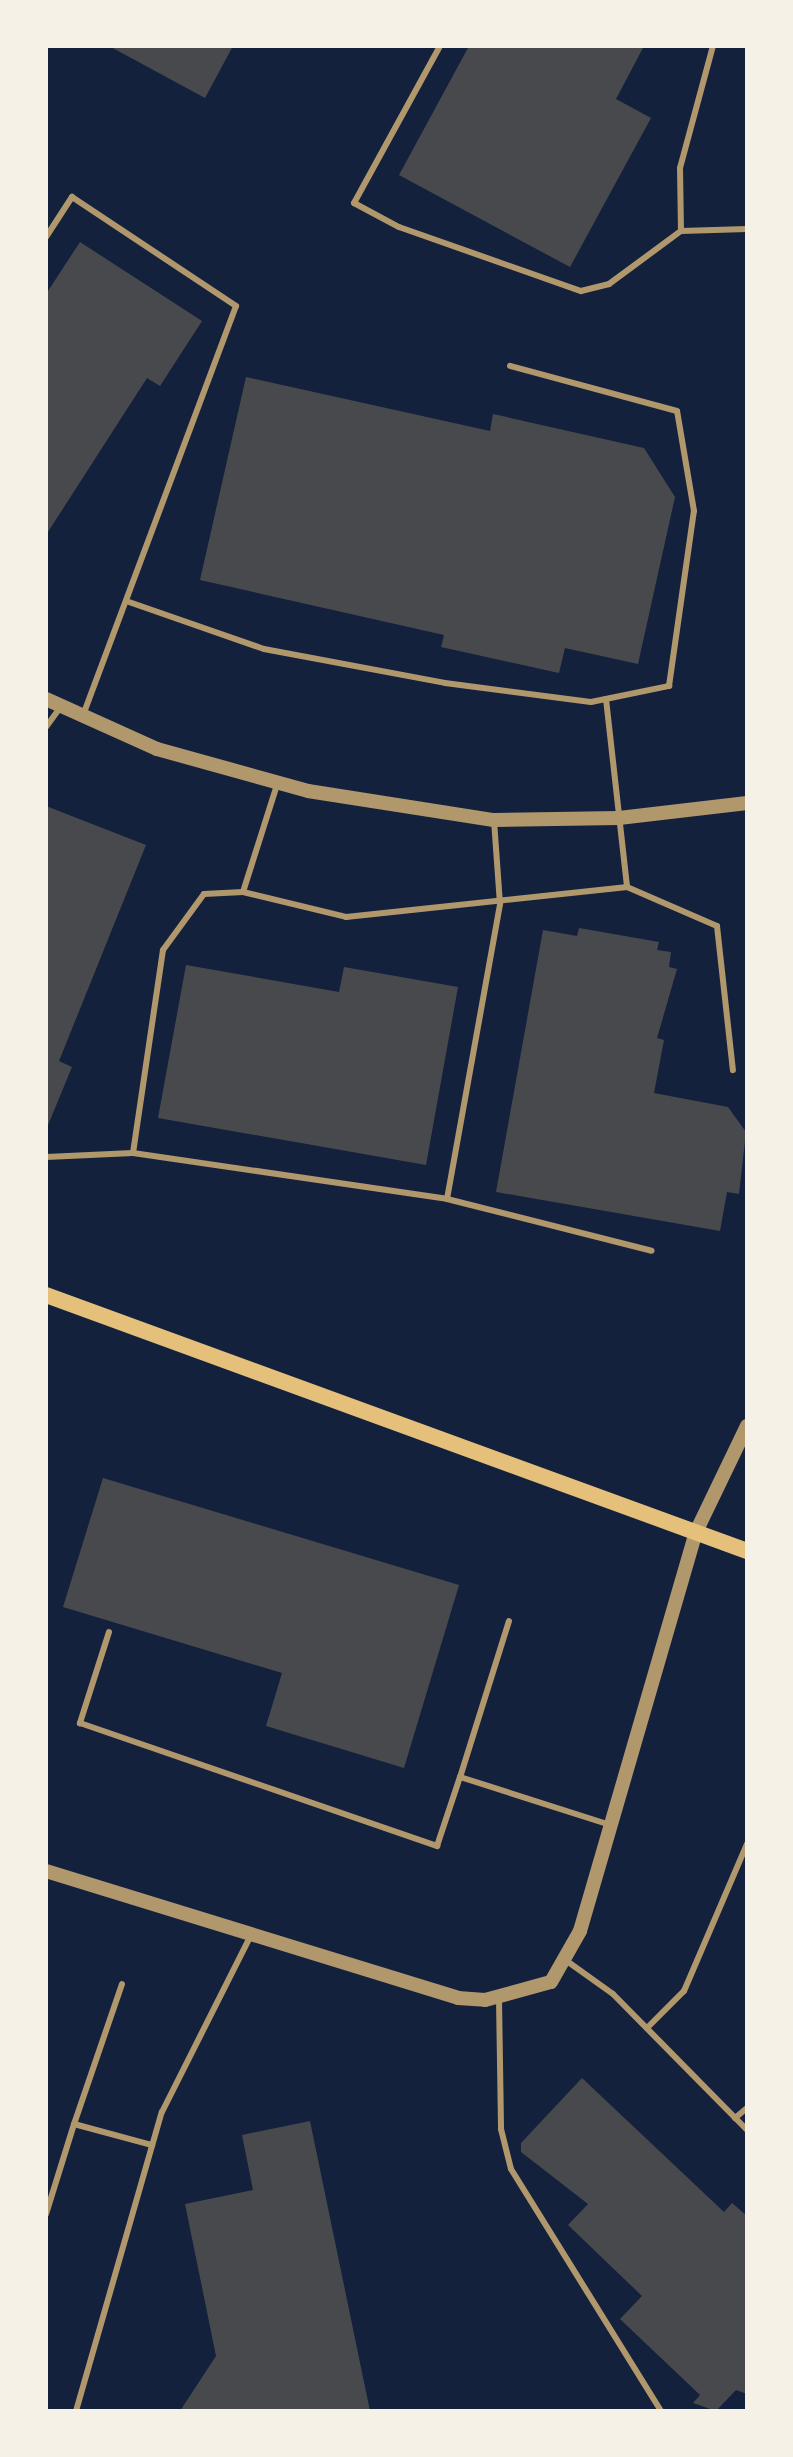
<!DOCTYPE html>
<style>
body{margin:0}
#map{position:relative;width:793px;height:2457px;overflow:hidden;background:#14213d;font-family:"DM Sans",sans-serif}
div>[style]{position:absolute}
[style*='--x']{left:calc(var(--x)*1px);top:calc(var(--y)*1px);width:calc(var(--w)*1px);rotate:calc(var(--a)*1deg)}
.building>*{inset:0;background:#48494c}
.service>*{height:6px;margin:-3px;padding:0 3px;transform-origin:3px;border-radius:3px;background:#b1986c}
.tertiary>*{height:14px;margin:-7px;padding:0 7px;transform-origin:7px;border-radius:7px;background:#b1986c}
.secondary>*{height:16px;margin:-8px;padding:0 8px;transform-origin:8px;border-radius:8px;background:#e5c07b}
span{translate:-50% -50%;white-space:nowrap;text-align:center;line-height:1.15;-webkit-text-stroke:7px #f6f1e7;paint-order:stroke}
.frame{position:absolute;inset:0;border:48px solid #f6f1e7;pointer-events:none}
</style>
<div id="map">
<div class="building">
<i style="clip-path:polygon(109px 46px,233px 46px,205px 98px)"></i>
<i style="clip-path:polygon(469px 46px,644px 46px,616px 99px,651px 118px,570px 267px,399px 175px)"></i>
<i style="clip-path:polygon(80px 242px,202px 321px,160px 386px,147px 378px,46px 535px,46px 294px)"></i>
<i style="clip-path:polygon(246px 377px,490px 431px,493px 414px,644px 448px,675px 497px,638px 664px,565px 648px,559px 673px,441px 647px,444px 635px,200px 580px)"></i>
<i style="clip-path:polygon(46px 806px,146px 845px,59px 1061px,72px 1067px,46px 1130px)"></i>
<i style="clip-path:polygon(579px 928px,659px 942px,657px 950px,671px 952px,669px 967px,677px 969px,657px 1038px,664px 1040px,654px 1093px,728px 1107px,746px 1132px,739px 1194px,727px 1192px,720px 1231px,496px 1192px,543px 930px,577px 936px)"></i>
<i style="clip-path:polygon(186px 965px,339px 992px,344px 967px,458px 987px,426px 1165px,158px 1118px)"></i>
<i style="clip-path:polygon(103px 1478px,459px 1585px,404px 1768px,266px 1726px,282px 1673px,63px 1607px)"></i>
<i style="clip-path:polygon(582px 2078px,724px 2212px,732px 2203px,747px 2216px,747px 2394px,736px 2390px,716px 2411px,693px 2403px,700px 2395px,620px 2319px,642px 2296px,568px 2225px,588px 2204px,521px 2152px,521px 2143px)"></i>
<i style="clip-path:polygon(310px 2121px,370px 2411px,180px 2411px,216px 2356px,185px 2204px,253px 2190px,242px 2135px)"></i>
</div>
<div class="service">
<i style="--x:440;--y:46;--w:179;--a:118.7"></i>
<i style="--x:354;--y:203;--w:51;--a:28.1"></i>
<i style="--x:399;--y:227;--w:193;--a:19.4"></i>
<i style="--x:581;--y:291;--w:29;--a:-14"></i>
<i style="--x:609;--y:284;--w:89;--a:-36.4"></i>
<i style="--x:681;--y:231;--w:66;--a:-1.7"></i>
<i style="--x:681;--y:231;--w:63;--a:-90.9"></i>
<i style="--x:680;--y:168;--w:126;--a:-74.9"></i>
<i style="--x:46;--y:237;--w:48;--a:-57"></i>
<i style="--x:72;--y:197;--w:197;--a:33.6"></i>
<i style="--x:236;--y:306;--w:437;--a:110.5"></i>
<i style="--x:129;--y:602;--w:143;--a:19.2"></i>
<i style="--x:264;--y:649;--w:184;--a:10.6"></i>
<i style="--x:445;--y:683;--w:147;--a:7.4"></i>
<i style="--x:591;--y:702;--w:80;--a:-11.6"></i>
<i style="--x:669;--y:686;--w:177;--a:-81.9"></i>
<i style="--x:694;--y:511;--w:101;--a:-99.6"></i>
<i style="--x:677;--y:411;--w:173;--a:-164.9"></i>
<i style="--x:606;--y:699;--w:189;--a:83.6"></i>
<i style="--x:627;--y:887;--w:98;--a:23.4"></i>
<i style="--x:717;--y:926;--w:145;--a:83.7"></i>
<i style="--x:46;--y:727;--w:26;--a:-54"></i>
<i style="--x:243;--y:892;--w:112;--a:-72.4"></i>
<i style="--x:133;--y:1153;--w:205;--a:-81.6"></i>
<i style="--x:163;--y:950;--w:69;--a:-53.8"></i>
<i style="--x:204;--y:894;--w:39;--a:-3"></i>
<i style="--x:243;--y:892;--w:106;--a:13.6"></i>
<i style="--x:346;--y:917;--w:283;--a:-6.1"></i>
<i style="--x:46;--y:1157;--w:87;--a:-2.6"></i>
<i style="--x:133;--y:1153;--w:317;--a:8.3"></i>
<i style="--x:447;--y:1199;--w:211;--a:14.2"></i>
<i style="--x:447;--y:1199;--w:300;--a:-79.8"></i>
<i style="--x:500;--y:904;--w:84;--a:-94.1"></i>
<i style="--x:509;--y:1621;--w:164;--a:107.4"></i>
<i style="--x:460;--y:1777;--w:157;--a:17.7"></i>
<i style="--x:109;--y:1632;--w:96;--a:107.7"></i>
<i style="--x:80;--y:1723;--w:378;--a:19"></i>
<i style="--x:437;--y:1846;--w:73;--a:-71.6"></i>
<i style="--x:564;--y:1959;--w:60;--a:35.5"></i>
<i style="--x:613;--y:1994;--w:191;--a:45.4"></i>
<i style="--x:122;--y:1984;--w:148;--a:108.9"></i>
<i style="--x:74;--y:2124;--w:81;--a:15.1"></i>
<i style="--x:499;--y:1999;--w:130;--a:89.1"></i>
<i style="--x:501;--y:2129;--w:41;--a:76"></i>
<i style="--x:511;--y:2169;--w:285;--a:58.2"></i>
<i style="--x:647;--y:2028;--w:52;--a:-45"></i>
<i style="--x:684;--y:1991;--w:160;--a:-66.8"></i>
<i style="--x:735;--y:2118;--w:16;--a:-40"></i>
<i style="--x:46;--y:2214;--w:94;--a:-72.7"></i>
<i style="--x:76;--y:2411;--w:311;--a:-74"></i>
<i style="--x:162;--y:2112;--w:198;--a:-63.3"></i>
</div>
<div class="tertiary">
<i style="--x:46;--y:699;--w:122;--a:24.2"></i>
<i style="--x:157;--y:749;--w:157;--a:15.5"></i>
<i style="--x:308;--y:791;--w:188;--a:8.9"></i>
<i style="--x:494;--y:820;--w:125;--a:-0.9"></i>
<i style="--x:619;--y:818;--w:129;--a:-6.7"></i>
<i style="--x:46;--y:1871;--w:431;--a:17.1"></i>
<i style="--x:458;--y:1998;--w:27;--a:4"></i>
<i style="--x:485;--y:2000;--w:68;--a:-15.3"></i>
<i style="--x:551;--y:1982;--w:59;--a:-60.4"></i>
<i style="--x:580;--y:1931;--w:413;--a:-73.8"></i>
<i style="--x:695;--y:1534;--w:120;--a:-64.3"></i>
</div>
<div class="secondary">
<i style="--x:46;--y:1295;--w:746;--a:20.06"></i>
</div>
<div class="frame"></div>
</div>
